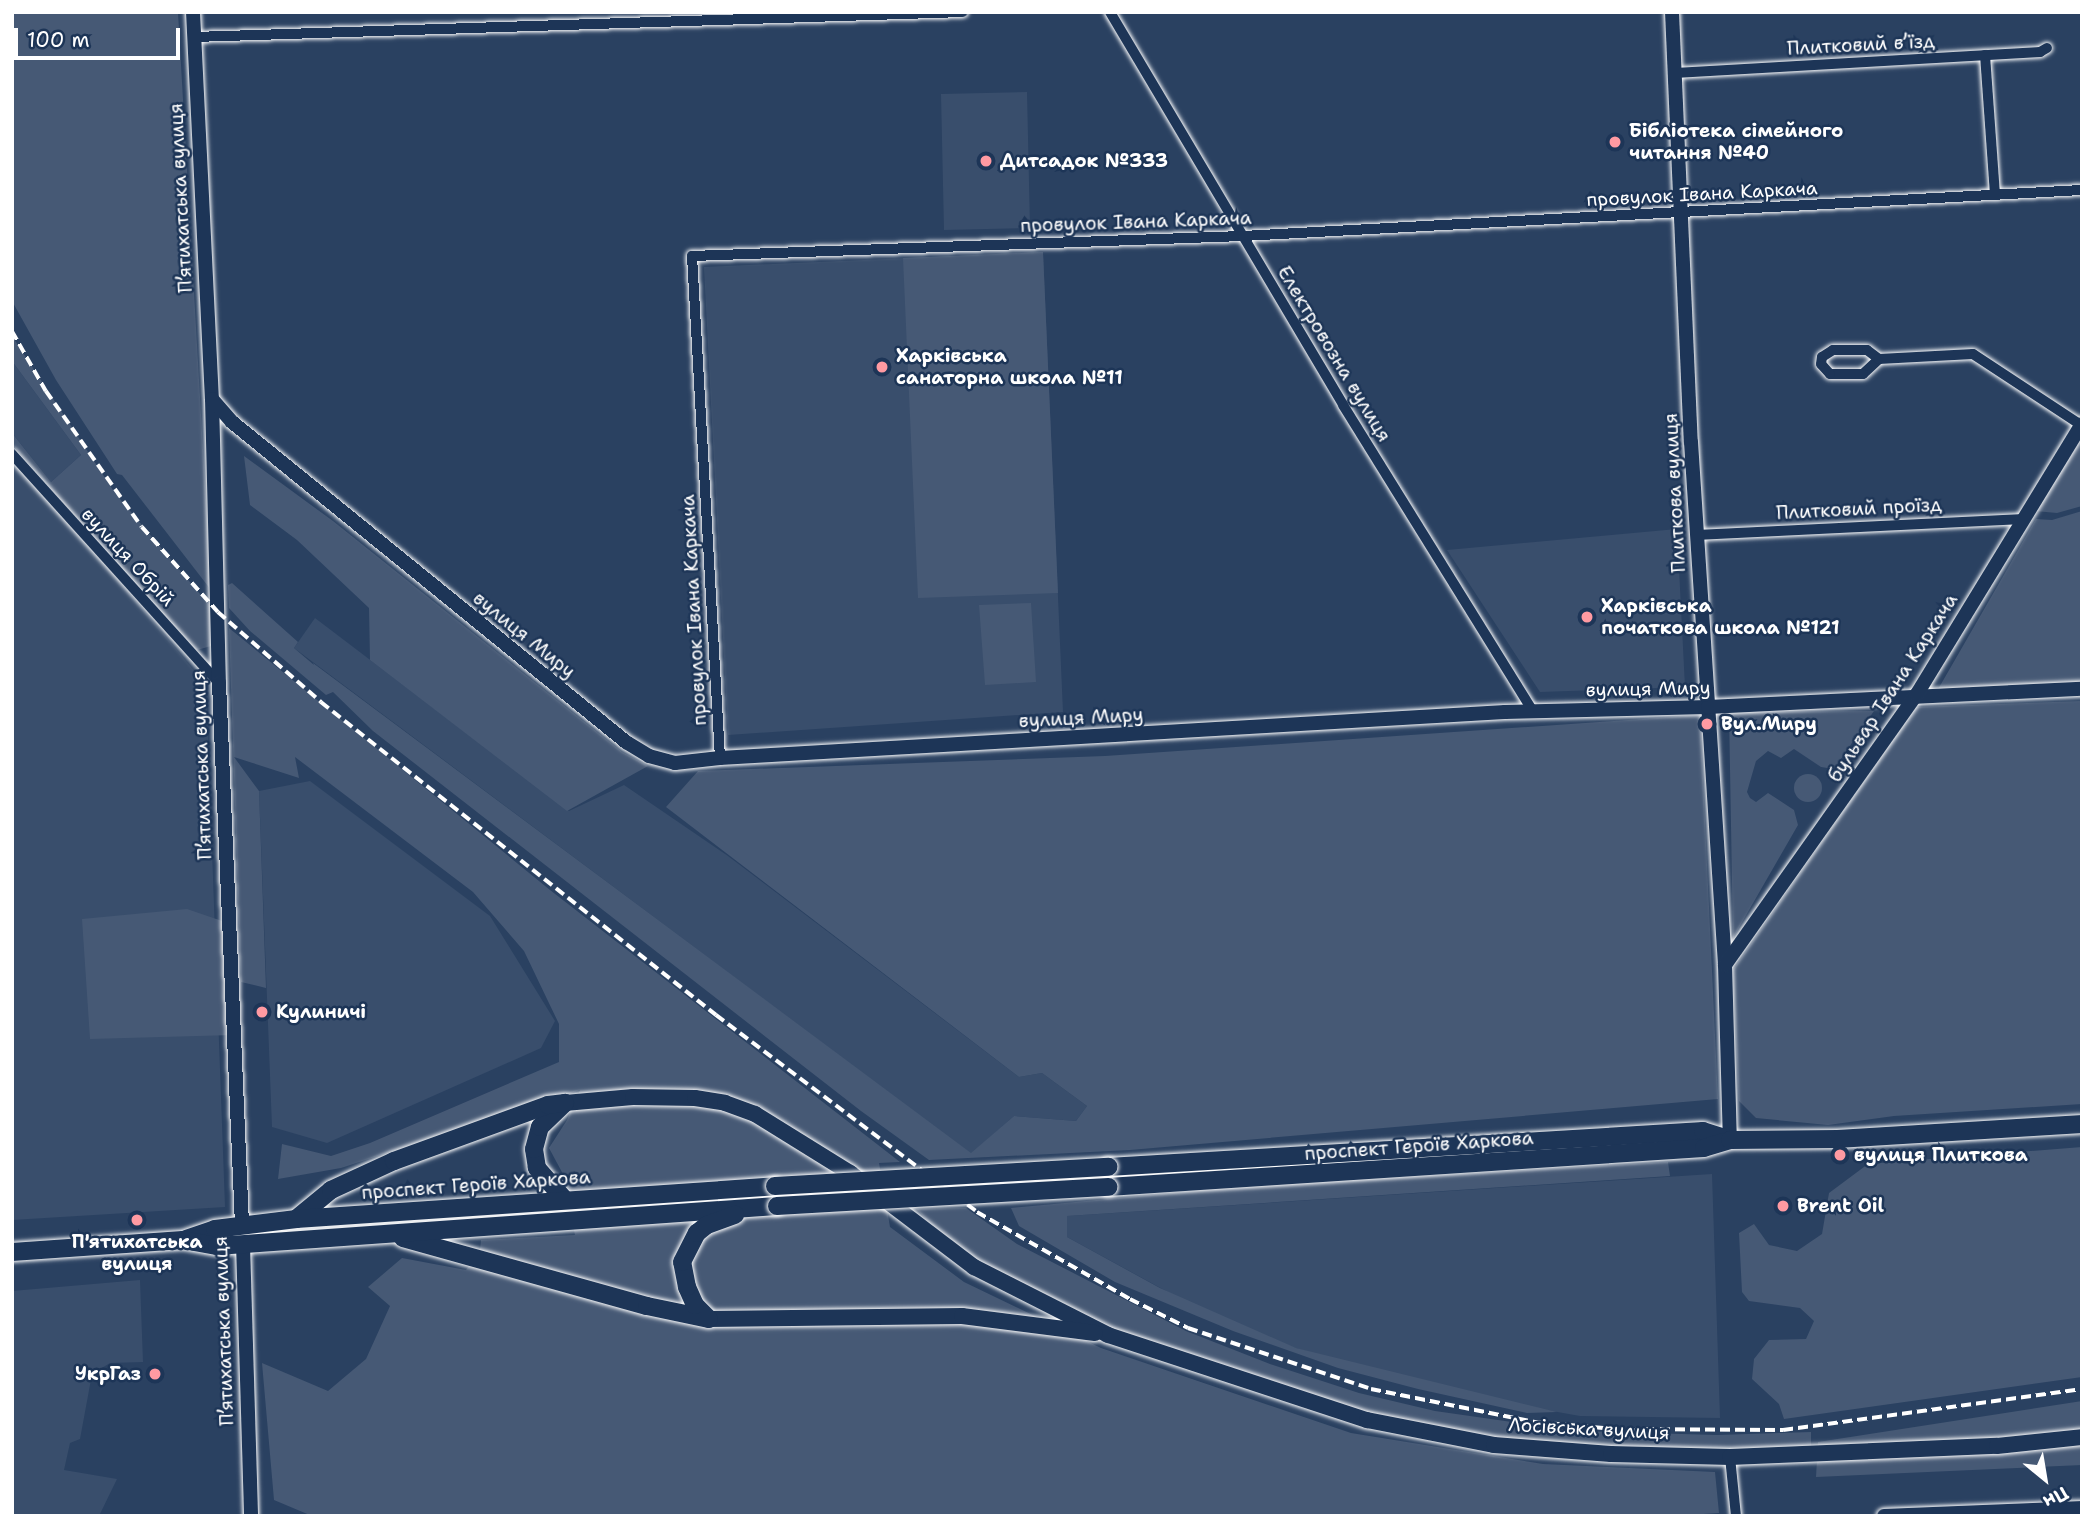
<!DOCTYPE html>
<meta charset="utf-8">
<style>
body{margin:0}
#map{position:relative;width:2094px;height:1528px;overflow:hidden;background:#2a4161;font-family:"Shantell Sans",sans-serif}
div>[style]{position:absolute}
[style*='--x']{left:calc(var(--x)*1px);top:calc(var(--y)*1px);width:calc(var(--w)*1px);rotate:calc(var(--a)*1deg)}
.built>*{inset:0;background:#394e6c}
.green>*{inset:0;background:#465975}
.round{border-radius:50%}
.roads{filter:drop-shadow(0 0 2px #fff) drop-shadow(0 0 2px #fff)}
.minor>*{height:10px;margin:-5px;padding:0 5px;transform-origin:5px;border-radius:5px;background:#1d3557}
.tertiary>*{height:14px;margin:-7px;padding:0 7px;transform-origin:7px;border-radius:7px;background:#1d3557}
.secondary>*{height:16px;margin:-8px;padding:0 8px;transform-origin:8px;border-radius:8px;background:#1d3557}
.primary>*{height:18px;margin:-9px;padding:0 9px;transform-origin:9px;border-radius:9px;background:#1d3557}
.rail>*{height:3.5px;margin-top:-1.75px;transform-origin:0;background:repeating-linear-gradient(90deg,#fff 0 10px,transparent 0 15px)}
.bridges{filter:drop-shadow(0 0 2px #fff) drop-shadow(0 0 2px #fff)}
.primary-bridge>*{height:18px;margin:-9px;padding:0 9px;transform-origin:9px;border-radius:9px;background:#1d3557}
.dots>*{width:19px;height:19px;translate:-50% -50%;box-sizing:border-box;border:4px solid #1d3557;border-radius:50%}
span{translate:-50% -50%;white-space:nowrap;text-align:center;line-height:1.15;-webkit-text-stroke:5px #1d3557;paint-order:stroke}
.street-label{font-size:19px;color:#fff}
.poi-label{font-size:19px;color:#fff;font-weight:700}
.left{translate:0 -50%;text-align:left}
.right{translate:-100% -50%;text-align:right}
.frame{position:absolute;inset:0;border:14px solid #fff;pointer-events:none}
.north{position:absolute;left:2010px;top:1444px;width:70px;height:70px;-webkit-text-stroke:5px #1d3557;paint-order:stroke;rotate:150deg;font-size:19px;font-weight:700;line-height:28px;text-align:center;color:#fff}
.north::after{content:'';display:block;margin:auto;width:24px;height:32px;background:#fff;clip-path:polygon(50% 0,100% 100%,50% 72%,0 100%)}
.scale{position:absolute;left:14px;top:28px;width:166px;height:32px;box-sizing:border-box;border:4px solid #fff;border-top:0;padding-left:9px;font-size:21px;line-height:24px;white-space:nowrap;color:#fff;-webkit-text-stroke:5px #1d3557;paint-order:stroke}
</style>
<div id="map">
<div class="built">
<i style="clip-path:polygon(1027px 92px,1030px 228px,944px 230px,941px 94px)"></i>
<i style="clip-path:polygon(1043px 252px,1063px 712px,728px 735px,704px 267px)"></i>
<i style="clip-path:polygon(12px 361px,81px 455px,51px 482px,12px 433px)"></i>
<i style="clip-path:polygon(12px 453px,206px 685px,225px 1207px,12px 1220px)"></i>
<i style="clip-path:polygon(1677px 529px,1685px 687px,1540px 692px,1447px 550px)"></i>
<i style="clip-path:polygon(315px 618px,569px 811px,624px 785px,728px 856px,1019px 1077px,1042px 1073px,1087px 1106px,1076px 1121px,1014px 1116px,971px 1154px,294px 648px)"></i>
<i style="clip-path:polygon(310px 781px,490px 916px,555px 1021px,541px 1048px,327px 1143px,272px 1127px,259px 791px)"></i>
<i style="clip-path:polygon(1712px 1174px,1720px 1418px,1580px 1416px,1456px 1394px,1243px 1333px,1067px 1237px,1067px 1216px)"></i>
<i style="clip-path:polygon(140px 1280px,143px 1362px,110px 1363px,92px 1374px,80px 1439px,70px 1443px,64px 1470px,117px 1479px,99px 1516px,12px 1516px,12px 1291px)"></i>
</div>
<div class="green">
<i style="clip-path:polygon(12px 12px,178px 12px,211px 590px,122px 475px,117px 474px,56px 380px,12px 301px)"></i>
<i style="clip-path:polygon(1043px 252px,1058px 593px,918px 598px,903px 258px)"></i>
<i style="clip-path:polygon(12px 336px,115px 493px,211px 607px,214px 641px,211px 646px,197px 650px,186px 642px,12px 444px,12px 433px,51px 482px,81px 455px,12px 361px)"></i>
<i style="clip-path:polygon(2082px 439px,2082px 506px,2057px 513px,2035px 511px)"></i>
<i style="clip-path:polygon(244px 456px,333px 521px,622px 752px,648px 766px,567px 811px,370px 660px,369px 608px,297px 540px,250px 505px)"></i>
<i style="clip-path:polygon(2082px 511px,2082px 682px,1937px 691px,2036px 519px,2052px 520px)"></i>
<i style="clip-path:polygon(232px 583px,298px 642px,294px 648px,314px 665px,313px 663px,971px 1153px,1014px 1116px,1076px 1121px,1087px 1106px,1042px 1073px,1019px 1077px,666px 807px,698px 771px,1105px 756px,1700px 715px,1718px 1099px,1130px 1150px,929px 1160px,861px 1111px,373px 731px,333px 692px,326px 695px,250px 631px,229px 608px,228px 585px)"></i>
<i style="clip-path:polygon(1031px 603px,1036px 682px,985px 685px,979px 605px)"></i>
<i style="clip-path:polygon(229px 628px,550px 890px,900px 1162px,879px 1163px,883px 1186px,1697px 1138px,1698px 1142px,884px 1191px,890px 1227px,964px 1282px,1101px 1348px,1351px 1433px,1543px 1464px,1715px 1472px,1719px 1513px,1672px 1516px,312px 1516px,274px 1500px,262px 1363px,328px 1391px,366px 1359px,390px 1306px,368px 1287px,402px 1258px,466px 1270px,480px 1250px,481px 1240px,575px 1235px,570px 1212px,282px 1232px,281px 1227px,569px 1207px,564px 1176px,549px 1148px,567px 1120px,580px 1090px,341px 1168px,278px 1179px,282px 1144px,331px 1156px,370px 1143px,559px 1062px,559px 1024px,524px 951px,473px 892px,295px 757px,299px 778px,234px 757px,259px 791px,266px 988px,241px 982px)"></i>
<i style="clip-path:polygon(2082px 701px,2082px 1104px,1894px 1116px,1828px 1125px,1756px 1118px,1739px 1101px,1733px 970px,1916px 707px)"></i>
<i style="clip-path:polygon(1874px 711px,1834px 769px,1821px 767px,1794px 749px,1781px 758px,1768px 751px,1756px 761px,1747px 792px,1750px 798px,1756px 802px,1768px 793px,1794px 810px,1798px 825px,1733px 938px,1729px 712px)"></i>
<i class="round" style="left:1794px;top:774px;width:28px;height:28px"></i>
<i style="clip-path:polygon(187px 909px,225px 922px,234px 1035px,90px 1039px,82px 919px)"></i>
<i style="clip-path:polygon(2082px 1147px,2082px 1377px,1784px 1419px,1779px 1404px,1752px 1379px,1754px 1359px,1769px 1340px,1806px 1339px,1814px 1321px,1800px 1308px,1749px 1301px,1742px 1292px,1739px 1233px,1754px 1224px,1769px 1245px,1797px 1251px,1822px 1234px,1829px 1193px,1868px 1164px)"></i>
<i style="clip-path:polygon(1668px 1162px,1670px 1176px,1067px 1216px,1067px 1237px,1160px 1288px,1296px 1348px,1557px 1412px,1527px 1413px,1418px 1389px,1338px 1368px,1233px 1331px,1115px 1282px,1019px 1226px,1011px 1208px,1237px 1187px)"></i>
<i style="clip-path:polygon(966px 1208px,1017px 1244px,1186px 1331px,1270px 1364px,1359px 1393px,1435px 1411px,1576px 1431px,1717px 1435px,1811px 1432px,1811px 1447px,1747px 1453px,1570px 1448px,1396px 1423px,1141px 1343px,980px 1265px,939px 1234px,917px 1209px)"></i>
<i style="clip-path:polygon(2082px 1401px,2082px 1465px,1816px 1477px,1818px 1442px)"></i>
</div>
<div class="roads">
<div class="minor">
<i style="--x:1110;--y:12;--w:457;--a:59.3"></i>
<i style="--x:1343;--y:405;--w:360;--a:58.2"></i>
<i style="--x:194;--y:37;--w:769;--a:-1.86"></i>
<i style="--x:1985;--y:55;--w:139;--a:85.9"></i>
<i style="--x:1675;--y:73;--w:366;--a:-3.3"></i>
<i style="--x:2040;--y:52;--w:8;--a:-30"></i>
<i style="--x:1879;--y:359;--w:22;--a:137"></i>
<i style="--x:1863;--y:374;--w:33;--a:180"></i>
<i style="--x:1830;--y:374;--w:13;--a:-132"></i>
<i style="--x:1821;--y:364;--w:7;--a:-82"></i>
<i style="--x:1822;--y:357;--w:13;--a:-32"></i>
<i style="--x:1833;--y:350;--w:34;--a:0"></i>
<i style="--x:1867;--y:350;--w:15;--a:37"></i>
<i style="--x:1879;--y:359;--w:94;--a:-3"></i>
<i style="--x:1973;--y:354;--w:129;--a:33.3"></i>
<i style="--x:12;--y:454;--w:309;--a:47.9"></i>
<i style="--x:1696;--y:535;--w:328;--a:-2.8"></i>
<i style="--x:720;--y:758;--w:503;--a:-93.19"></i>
<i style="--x:692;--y:256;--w:551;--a:-2.08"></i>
<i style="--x:1243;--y:236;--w:840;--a:-3.14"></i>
<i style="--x:1730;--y:1457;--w:59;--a:84.2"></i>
</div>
<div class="tertiary">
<i style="--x:193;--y:12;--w:387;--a:87.2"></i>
<i style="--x:212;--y:399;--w:284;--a:88.6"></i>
<i style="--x:219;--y:683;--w:542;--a:87.57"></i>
<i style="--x:1672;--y:12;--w:430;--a:87.5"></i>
<i style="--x:1691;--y:442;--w:524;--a:86.28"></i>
<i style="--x:1725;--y:965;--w:175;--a:88.4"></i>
<i style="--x:212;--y:399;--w:30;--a:49"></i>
<i style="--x:232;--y:422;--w:508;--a:39.08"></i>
<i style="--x:626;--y:742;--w:27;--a:31"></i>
<i style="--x:649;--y:756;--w:27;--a:15"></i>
<i style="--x:675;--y:763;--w:45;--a:-6.3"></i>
<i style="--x:720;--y:758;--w:786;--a:-3.35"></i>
<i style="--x:1505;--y:712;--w:203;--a:-1.4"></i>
<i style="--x:1708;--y:707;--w:374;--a:-2.8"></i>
<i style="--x:1725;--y:965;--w:332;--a:-54.7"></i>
<i style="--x:1917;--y:694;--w:316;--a:-58.6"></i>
<i style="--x:243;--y:1244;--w:272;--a:88.3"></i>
<i style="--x:1884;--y:1516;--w:198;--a:-2.3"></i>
</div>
<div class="secondary">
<i style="--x:565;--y:1103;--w:68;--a:-5"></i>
<i style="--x:633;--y:1097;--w:62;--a:0.9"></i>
<i style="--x:695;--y:1098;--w:30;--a:9"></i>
<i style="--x:725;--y:1103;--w:32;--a:20"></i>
<i style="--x:755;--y:1114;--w:112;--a:31.8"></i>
<i style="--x:850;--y:1173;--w:156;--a:37.2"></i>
<i style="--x:974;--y:1267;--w:150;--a:26.9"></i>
<i style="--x:1108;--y:1335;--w:273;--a:18.2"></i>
<i style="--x:1367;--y:1420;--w:129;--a:11.1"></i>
<i style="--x:1494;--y:1445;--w:117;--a:4.4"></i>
<i style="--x:1611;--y:1454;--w:119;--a:1.4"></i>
<i style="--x:1730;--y:1457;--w:267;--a:-2.4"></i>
<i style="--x:1997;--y:1446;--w:85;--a:-6"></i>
<i style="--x:709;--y:1319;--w:253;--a:-0.7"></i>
<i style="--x:962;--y:1316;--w:134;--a:7.3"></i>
</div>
<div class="primary">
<i style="--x:1108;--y:1167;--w:596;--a:-3.46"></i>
<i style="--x:1703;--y:1131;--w:28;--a:18"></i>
<i style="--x:1108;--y:1187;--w:597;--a:-3.74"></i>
<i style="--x:1704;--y:1148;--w:27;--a:-17"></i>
<i style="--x:1730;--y:1140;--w:108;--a:-0.5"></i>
<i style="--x:1838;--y:1139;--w:244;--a:-3.5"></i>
<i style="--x:565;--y:1200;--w:43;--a:-131.2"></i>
<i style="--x:537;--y:1168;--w:19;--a:-99"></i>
<i style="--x:534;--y:1149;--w:23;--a:-75"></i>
<i style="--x:540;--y:1127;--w:35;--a:-44"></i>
<i style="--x:296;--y:1219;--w:45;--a:-39.6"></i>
<i style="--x:331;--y:1190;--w:69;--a:-24.7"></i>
<i style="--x:394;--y:1161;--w:164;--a:-20"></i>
<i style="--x:548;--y:1105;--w:17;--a:-7"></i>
<i style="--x:403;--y:1238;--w:253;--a:15.6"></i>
<i style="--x:647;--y:1306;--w:63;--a:11.8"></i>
<i style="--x:186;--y:1239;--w:31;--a:-19"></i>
<i style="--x:215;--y:1229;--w:82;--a:-7"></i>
<i style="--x:296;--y:1219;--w:480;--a:-3.9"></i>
<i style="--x:12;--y:1252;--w:171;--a:-4"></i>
<i style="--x:183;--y:1240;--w:35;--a:10"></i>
<i style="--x:217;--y:1246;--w:561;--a:-4.09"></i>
<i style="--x:709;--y:1319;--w:20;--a:-135"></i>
<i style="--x:695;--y:1305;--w:20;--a:-114"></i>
<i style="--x:687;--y:1287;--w:25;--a:-101"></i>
<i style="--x:682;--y:1262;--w:33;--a:-63"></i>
<i style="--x:697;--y:1233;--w:13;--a:-39"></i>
<i style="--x:707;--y:1225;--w:30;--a:-20"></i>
</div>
</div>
<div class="rail">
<i style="--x:12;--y:331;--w:69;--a:60.5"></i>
<i style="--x:46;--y:391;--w:166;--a:54.8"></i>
<i style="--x:142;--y:527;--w:114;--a:48.2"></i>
<i style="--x:218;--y:612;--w:137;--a:41.1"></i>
<i style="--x:321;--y:702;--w:504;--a:38.39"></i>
<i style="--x:716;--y:1015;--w:327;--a:37"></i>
<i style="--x:977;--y:1212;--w:176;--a:29.6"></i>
<i style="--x:1130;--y:1299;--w:65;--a:26.6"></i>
<i style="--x:1188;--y:1328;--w:193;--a:18.4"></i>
<i style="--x:1371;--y:1389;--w:167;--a:11.4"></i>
<i style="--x:1535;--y:1422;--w:80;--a:5"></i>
<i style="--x:1615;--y:1429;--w:168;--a:0.3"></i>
<i style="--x:1783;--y:1430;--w:302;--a:-7.8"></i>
</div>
<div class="bridges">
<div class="primary-bridge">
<i style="--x:775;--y:1186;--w:334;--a:-3.3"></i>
<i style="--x:777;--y:1206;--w:332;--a:-3.3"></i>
</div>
</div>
<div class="dots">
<i style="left:1615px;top:142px;background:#ff9aa2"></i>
<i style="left:986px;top:161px;background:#ff9aa2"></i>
<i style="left:882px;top:367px;background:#ff9aa2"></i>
<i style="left:1587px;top:617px;background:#ff9aa2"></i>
<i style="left:1707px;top:724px;background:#ff9aa2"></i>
<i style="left:262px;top:1012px;background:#ff9aa2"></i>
<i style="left:1840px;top:1155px;background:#ff9aa2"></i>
<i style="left:1783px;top:1206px;background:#ff9aa2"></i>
<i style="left:137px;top:1220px;background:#ff9aa2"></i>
<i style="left:155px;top:1374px;background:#ff9aa2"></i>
</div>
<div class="street-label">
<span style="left:1861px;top:45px;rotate:-3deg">Плитковий в’їзд</span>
<span style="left:1702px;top:194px;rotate:-3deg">провулок Івана Каркача</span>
<span style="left:181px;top:198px;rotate:-93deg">П’ятихатська вулиця</span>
<span style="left:1136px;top:222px;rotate:-2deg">провулок Івана Каркача</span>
<span style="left:1334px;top:354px;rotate:59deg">Електровозна вулиця</span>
<span style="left:1675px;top:493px;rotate:-93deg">Плиткова вулиця</span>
<span style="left:1859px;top:509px;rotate:-3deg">Плитковий проїзд</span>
<span style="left:128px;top:557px;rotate:47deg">вулиця Обрій</span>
<span style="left:694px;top:610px;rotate:-93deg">провулок Івана Каркача</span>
<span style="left:524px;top:635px;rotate:39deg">вулиця Миру</span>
<span style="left:1893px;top:688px;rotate:-57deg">бульвар Івана Каркача</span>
<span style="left:1648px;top:689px;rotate:-1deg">вулиця Миру</span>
<span style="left:1081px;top:718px;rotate:-3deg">вулиця Миру</span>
<span style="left:202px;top:765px;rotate:-92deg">П’ятихатська вулиця</span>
<span style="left:1419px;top:1146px;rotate:-4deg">проспект Героїв Харкова</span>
<span style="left:476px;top:1185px;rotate:-4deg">проспект Героїв Харкова</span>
<span style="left:224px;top:1331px;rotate:-92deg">П’ятихатська вулиця</span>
<span style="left:1589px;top:1429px;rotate:3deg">Лосівська вулиця</span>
</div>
<div class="poi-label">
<span class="left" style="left:1629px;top:142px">Бібліотека сімейного<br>читання №40</span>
<span class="left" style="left:1000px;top:161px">Дитсадок №333</span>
<span class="left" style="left:896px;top:367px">Харківська<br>санаторна школа №11</span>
<span class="left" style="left:1601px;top:617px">Харківська<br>початкова школа №121</span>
<span class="left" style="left:1721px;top:724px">Вул.Миру</span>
<span class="left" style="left:276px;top:1012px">Кулиничі</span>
<span class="left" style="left:1854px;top:1155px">вулиця Плиткова</span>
<span class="left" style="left:1797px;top:1206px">Brent Oil</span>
<span style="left:137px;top:1253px">П'ятихатська<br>вулиця</span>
<span class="right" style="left:141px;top:1374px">УкрГаз</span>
</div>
<div class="frame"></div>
<div class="north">Пн</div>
<div class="scale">100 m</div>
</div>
